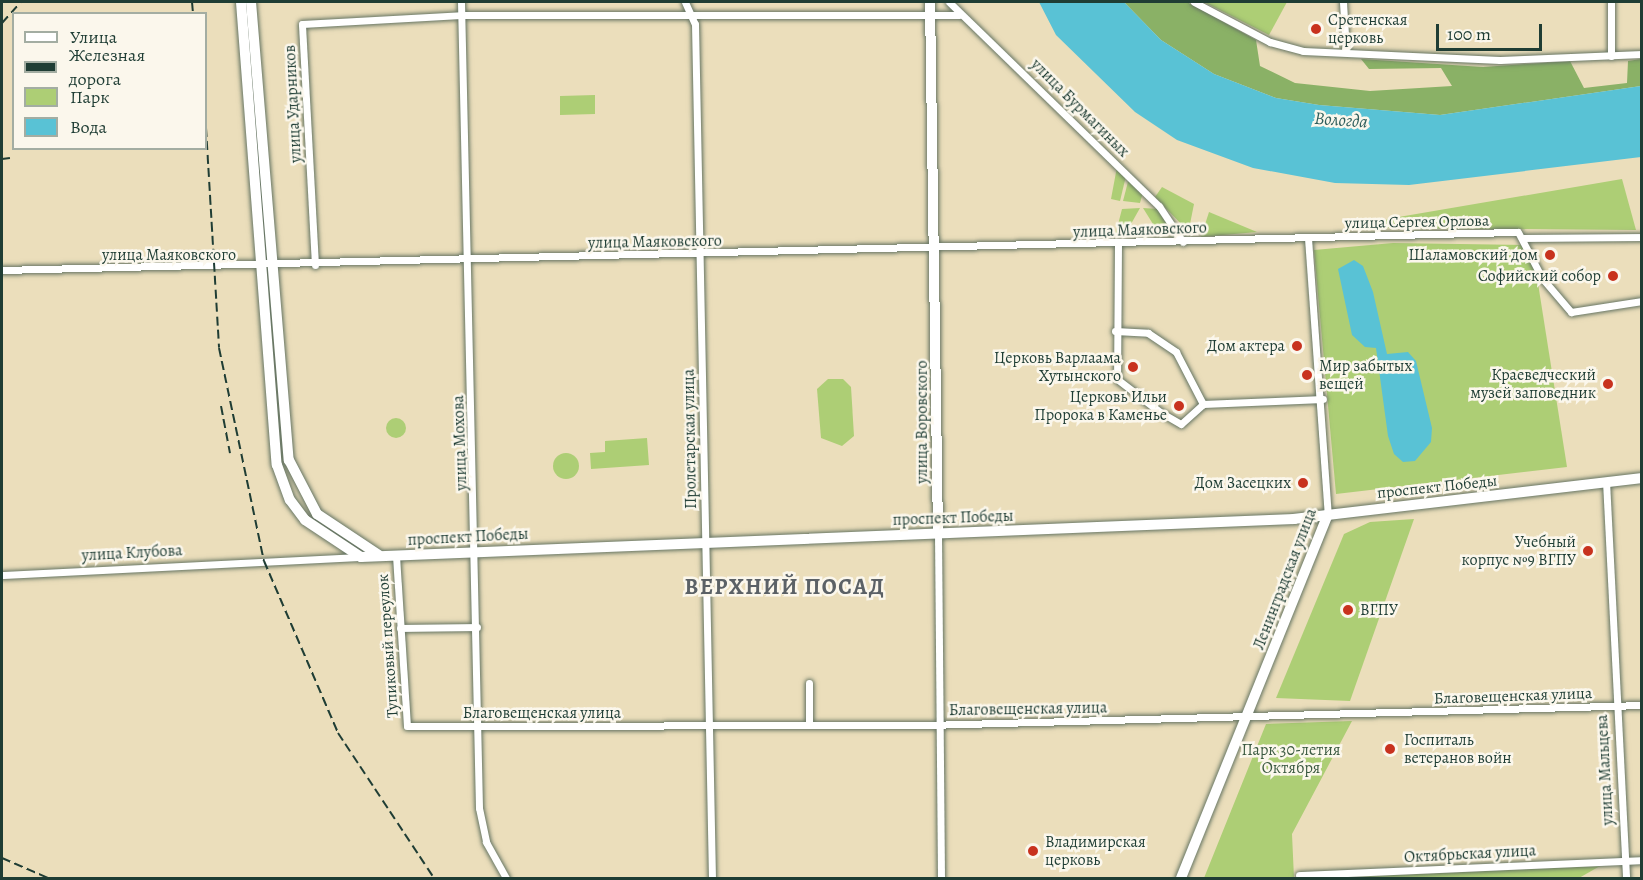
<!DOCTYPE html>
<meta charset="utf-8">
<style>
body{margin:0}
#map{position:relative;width:1643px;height:880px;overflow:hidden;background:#ebdebb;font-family:Alegreya,serif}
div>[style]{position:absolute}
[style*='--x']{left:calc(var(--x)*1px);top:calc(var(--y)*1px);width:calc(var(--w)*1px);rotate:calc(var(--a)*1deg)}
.green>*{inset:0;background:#adce75}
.round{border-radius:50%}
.forest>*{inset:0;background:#8ab166}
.water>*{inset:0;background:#59c2d5}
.roads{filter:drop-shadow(0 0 2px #667563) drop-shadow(0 0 2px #667563)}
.street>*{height:7px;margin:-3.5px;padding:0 3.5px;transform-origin:3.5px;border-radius:3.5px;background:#fff}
.secondary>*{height:10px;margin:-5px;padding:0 5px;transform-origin:5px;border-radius:5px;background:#fff}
.rail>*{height:2px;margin-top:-1px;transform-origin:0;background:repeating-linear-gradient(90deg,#1f3d34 0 9px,transparent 0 13.5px)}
.dots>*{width:16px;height:16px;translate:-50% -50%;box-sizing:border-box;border:3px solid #fbf7ec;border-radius:50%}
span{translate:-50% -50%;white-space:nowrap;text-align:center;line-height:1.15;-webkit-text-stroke:5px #fbf7ec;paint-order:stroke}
.poi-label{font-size:16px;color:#1f3d34}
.left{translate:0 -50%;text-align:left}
.right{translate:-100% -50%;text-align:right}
.street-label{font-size:16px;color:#1f3d34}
.park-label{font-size:16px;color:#3b5a41}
.water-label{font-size:18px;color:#2e5e5c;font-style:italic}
.district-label{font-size:22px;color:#5b6166;font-weight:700;letter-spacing:1.5px}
.frame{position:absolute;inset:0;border:3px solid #1f3d34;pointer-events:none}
.legend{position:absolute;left:12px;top:12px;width:195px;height:138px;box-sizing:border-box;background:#fbf7ec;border:2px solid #a3ada2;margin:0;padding:8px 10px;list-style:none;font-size:18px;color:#1f3d34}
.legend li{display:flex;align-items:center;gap:12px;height:30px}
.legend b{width:30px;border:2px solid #a3ada2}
.scale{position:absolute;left:1436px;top:24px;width:106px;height:27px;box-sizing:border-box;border:3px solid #1f3d34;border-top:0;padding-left:8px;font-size:18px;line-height:21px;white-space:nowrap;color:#1f3d34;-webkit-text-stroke:4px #fbf7ec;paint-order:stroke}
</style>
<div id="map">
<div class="green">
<i style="clip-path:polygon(1204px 2px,1287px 2px,1269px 35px)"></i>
<i style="clip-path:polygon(595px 95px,595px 114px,560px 115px,560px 96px)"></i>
<i style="clip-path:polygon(1117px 167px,1126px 176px,1120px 201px,1111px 199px)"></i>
<i style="clip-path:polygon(1129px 178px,1143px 192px,1140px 203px,1123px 201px)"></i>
<i style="clip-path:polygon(1622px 179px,1636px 230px,1382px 228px,1387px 219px)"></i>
<i style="clip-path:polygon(1162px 187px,1194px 204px,1190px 224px,1185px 228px,1155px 197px)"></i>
<i style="clip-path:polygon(1140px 208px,1131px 224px,1141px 236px,1115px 236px,1122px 209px)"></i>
<i style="clip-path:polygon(1143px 208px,1159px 209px,1173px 232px,1144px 236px,1153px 224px)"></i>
<i style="clip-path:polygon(1209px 212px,1257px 232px,1201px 237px)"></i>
<i style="clip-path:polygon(1393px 243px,1526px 245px,1537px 277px,1567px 467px,1336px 494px,1314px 250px)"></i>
<i style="clip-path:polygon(828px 379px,843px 379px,851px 387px,854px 436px,842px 446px,821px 438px,817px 389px)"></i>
<i class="round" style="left:386px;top:418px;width:20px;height:20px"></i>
<i style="clip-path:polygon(647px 438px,649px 465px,591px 469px,590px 453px,605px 452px,605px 441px)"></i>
<i class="round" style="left:553px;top:453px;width:26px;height:26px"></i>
<i style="clip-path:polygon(1414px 519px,1350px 701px,1276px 698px,1344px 534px,1370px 522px)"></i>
<i style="clip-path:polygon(1352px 721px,1292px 834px,1294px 878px,1204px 878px,1266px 724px)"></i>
<i style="clip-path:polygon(1600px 866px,1579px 878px,1329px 878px)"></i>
</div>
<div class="forest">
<i style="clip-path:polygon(1124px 2px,1187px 2px,1256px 40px,1260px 66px,1295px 83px,1370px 91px,1452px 86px,1441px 68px,1369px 69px,1361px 59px,1483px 67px,1570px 61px,1584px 88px,1627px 83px,1628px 61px,1641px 59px,1641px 86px,1440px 115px,1319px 105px,1276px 98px,1214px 74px,1161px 40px)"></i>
</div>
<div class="water">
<i style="clip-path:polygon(1039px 2px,1124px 2px,1161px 40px,1214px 74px,1276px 98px,1319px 105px,1440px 115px,1641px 86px,1641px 157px,1409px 185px,1335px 183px,1253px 168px,1177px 140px,1135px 112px,1056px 35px)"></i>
<i style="clip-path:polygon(1354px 260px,1363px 266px,1373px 292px,1387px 354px,1408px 352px,1416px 361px,1432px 428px,1431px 442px,1415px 461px,1403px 462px,1394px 454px,1388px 436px,1376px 348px,1365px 347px,1352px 335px,1338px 269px)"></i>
</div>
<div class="roads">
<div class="street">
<i style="--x:461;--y:2;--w:806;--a:88.72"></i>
<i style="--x:479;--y:808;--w:35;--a:78"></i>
<i style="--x:486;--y:842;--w:41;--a:60.9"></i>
<i style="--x:685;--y:2;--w:24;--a:66"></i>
<i style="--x:695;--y:24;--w:854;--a:88.86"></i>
<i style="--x:949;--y:2;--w:293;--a:44.2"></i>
<i style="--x:1159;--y:206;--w:43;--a:56.3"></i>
<i style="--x:1194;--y:2;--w:86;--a:27.8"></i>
<i style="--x:1270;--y:42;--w:34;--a:15"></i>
<i style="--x:1303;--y:51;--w:197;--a:2.6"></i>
<i style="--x:1500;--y:60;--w:142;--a:-2.4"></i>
<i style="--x:1343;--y:2;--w:49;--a:86.5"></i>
<i style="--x:1611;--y:56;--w:54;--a:-90"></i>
<i style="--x:1308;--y:238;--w:278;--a:85.9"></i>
<i style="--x:1524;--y:238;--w:118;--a:-0.5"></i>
<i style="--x:1118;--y:244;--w:135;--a:90.4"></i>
<i style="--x:1117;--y:379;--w:54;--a:37.5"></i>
<i style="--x:1160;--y:412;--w:24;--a:30"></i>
<i style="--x:1181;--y:424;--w:30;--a:-42"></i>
<i style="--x:1203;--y:404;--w:120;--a:-2.4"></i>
<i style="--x:315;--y:265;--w:241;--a:-93.1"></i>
<i style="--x:302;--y:24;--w:159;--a:-3.2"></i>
<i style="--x:461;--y:15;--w:498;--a:0"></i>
<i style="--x:2;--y:270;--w:1516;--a:-1.44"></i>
<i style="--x:1518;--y:232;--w:52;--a:62.4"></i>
<i style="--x:1542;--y:278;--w:45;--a:49.5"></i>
<i style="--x:1571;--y:312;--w:72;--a:-8.8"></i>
<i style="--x:1115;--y:331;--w:33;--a:3"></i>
<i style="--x:1148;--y:333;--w:34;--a:34"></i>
<i style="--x:1176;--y:352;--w:59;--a:62.6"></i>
<i style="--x:1606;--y:481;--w:398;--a:87.1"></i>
<i style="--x:938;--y:534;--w:344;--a:89.5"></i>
<i style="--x:396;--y:556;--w:170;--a:86.3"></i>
<i style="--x:407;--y:726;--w:521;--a:-0.11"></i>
<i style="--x:928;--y:725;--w:714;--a:-1.6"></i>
<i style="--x:2;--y:575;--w:359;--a:-2.9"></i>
<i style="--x:400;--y:628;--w:77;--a:-0.7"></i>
<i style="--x:809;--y:683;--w:42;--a:90"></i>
<i style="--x:1299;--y:875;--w:343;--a:-2.5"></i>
</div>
<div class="secondary">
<i style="--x:241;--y:2;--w:464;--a:85.6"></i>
<i style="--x:277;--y:465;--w:37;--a:70"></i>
<i style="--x:290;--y:500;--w:25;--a:53"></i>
<i style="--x:305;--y:520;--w:67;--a:33.5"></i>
<i style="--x:361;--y:557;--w:934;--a:-2.33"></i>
<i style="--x:1294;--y:519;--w:350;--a:-6.7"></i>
<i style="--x:251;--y:2;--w:460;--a:85.3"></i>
<i style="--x:289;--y:460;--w:61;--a:62.6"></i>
<i style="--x:317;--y:514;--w:74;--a:33.5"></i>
<i style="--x:930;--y:2;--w:532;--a:89.14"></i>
<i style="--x:1181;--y:878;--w:392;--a:-68"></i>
</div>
</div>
<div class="rail">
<i style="--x:192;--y:2;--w:12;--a:85"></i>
<i style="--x:2;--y:23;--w:28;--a:-48"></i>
<i style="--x:206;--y:128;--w:220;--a:86.6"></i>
<i style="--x:219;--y:348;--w:218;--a:78.1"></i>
<i style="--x:264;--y:561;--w:187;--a:66.7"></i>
<i style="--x:338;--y:733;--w:174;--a:56.5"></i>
<i style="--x:2;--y:159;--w:8;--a:-7"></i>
<i style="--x:221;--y:406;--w:48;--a:79.2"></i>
<i style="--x:2;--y:858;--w:50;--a:23.5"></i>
</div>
<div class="dots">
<i style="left:1316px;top:29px;background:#c8321e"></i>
<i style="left:1550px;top:255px;background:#c8321e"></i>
<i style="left:1613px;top:276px;background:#c8321e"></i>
<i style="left:1297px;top:346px;background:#c8321e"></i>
<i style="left:1133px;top:367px;background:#c8321e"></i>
<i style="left:1307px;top:375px;background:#c8321e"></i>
<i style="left:1608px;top:384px;background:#c8321e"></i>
<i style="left:1179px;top:406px;background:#c8321e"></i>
<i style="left:1303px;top:483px;background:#c8321e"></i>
<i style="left:1588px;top:551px;background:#c8321e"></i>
<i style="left:1348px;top:610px;background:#c8321e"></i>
<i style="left:1390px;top:749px;background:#c8321e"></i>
<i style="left:1033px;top:851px;background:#c8321e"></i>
</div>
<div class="poi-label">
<span class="left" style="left:1328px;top:29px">Сретенская<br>церковь</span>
<span class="right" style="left:1538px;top:255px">Шаламовский дом</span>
<span class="right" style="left:1601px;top:276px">Софийский собор</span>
<span class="right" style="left:1285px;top:346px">Дом актера</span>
<span class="right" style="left:1121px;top:367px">Церковь Варлаама<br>Хутынского</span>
<span class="left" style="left:1319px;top:375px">Мир забытых<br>вещей</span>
<span class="right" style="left:1596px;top:384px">Краеведческий<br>музей заповедник</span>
<span class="right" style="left:1167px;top:406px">Церковь Ильи<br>Пророка в Каменье</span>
<span class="right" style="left:1291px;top:483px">Дом Засецких</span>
<span class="right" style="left:1576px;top:551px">Учебный<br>корпус №9 ВГПУ</span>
<span class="left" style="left:1360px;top:610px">ВГПУ</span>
<span class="left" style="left:1404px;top:749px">Госпиталь<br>ветеранов войн</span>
<span class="left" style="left:1045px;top:851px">Владимирская<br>церковь</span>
</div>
<div class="street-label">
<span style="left:293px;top:104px;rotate:-93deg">улица Ударников</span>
<span style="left:1080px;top:108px;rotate:45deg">улица Бурмагиных</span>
<span style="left:1417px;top:222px;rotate:-1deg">улица Сергея Орлова</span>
<span style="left:1140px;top:230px;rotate:-2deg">улица Маяковского</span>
<span style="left:655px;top:242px;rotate:-1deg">улица Маяковского</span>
<span style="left:169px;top:255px">улица Маяковского</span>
<span style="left:922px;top:422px;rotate:-90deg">улица Воровского</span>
<span style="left:690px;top:439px;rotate:-91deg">Пролетарская улица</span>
<span style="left:460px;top:443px;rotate:-92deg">улица Мохова</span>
<span style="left:1437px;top:487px;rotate:-6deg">проспект Победы</span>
<span style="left:953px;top:518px;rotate:-2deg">проспект Победы</span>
<span style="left:468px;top:537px;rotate:-3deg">проспект Победы</span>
<span style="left:132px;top:553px;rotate:-3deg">улица Клубова</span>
<span style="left:1285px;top:579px;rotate:-69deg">Ленинградская улица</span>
<span style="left:388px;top:646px;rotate:-94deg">Тупиковый переулок</span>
<span style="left:1513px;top:696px;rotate:-2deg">Благовещенская улица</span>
<span style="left:1028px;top:709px;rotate:-1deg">Благовещенская улица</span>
<span style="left:542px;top:713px">Благовещенская улица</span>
<span style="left:1605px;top:770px;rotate:-93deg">улица Мальцева</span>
<span style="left:1470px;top:854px;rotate:-3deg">Октябрьская улица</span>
</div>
<div class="park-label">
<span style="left:1291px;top:759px">Парк 30-летия<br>Октября</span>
</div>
<div class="water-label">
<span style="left:1341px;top:120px;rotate:4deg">Вологда</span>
</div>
<div class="district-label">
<span style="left:785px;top:588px">ВЕРХНИЙ ПОСАД</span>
</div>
<div class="frame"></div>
<ul class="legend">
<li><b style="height:8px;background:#fff"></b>Улица</li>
<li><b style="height:8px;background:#1f3d34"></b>Железная дорога</li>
<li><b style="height:16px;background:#adce75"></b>Парк</li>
<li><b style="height:16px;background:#59c2d5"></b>Вода</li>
</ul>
<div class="scale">100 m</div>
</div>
